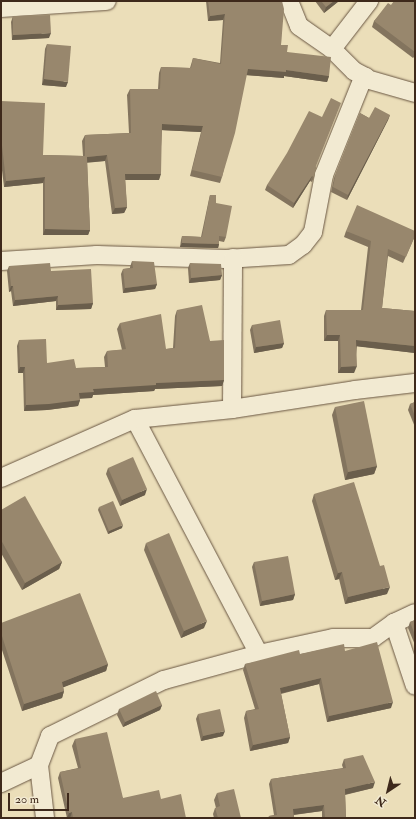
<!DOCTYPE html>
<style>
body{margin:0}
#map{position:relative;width:416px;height:819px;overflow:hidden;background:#ebdeb9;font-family:"IM FELL Double Pica",serif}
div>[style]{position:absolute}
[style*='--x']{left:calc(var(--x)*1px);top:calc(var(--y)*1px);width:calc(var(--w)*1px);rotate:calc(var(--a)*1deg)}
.roads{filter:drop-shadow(0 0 1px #695642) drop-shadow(0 0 1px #695642)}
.minor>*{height:18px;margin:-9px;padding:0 9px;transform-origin:9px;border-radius:9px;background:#f2ead2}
.wall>*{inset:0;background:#83745e}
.shaded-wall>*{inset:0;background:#6a5e4c}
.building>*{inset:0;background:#98876d}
span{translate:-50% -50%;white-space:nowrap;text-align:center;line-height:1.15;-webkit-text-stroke:3px #f2ead2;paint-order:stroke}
.frame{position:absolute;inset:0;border:2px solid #3e291b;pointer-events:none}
.north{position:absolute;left:368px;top:771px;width:40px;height:40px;-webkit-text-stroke:3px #f2ead2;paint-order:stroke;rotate:215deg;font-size:11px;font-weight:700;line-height:16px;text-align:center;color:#3e291b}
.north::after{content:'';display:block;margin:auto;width:14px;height:18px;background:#3e291b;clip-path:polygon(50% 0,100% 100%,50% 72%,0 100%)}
.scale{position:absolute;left:8px;top:793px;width:61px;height:18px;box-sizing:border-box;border:2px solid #3e291b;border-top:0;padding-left:5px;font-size:12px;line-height:14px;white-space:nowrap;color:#3e291b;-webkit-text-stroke:3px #f2ead2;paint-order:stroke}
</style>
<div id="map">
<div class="roads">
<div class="minor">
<i style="--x:289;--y:1;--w:27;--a:68"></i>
<i style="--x:299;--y:26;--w:40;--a:34.9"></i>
<i style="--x:332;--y:49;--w:31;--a:45"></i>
<i style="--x:354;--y:71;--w:13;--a:27"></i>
<i style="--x:366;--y:77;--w:3;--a:162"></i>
<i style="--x:363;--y:78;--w:54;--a:16.1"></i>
<i style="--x:1;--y:8;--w:106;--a:-3.8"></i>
<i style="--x:332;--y:49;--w:61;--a:-52.4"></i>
<i style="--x:1;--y:261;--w:96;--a:-3.6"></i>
<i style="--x:97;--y:255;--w:129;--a:1.8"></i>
<i style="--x:226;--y:259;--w:63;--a:-3.6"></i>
<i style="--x:289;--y:255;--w:17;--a:-36"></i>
<i style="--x:303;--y:245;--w:16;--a:-52"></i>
<i style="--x:313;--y:232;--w:58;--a:-79.1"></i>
<i style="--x:324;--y:175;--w:105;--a:-68.1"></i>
<i style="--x:232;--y:409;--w:151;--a:-89.6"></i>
<i style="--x:135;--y:419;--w:266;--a:62.2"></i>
<i style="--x:1;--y:478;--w:146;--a:-23.8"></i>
<i style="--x:135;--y:419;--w:98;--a:-5.9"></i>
<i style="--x:232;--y:409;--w:124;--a:-8.8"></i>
<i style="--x:355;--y:390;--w:60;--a:-6.7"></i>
<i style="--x:394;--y:623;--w:66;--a:71.6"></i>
<i style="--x:1;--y:783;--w:42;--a:-25.3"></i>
<i style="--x:45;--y:818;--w:53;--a:-96.5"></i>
<i style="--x:39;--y:765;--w:31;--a:-69"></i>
<i style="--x:50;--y:736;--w:127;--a:-26.2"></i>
<i style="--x:164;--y:680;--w:98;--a:-15.3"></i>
<i style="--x:259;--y:654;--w:76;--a:-12.2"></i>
<i style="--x:333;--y:638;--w:40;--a:0"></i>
<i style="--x:373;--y:638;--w:26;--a:-36"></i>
<i style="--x:394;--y:623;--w:23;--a:-25"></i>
</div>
</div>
<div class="wall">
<i style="clip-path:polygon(206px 1px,282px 1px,281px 45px,287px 52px,329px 76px,327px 82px,284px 76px,284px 78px,246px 75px,222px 177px,220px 183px,190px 176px,201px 132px,162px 130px,159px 180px,125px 180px,127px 207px,124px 213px,112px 214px,105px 161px,87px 162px,90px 230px,88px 235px,43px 235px,43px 183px,4px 187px,1px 162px,1px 101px,43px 155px,83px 156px,82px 141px,85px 135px,129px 133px,127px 95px,130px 89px,158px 89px,159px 73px,161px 67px,190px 68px,193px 58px,220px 63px,223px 20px,208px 21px)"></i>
<i style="clip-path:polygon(315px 1px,339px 1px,324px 13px)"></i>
<i style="clip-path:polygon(415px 1px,415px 56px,413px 58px,372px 27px,374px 21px,391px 5px)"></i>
<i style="clip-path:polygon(13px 16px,49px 38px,12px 40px,11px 22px)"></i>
<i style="clip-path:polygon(47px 44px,66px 87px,42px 85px,45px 49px)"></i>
<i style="clip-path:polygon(360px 113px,369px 118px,390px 115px,388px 120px,347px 200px,331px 192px,334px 178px)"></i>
<i style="clip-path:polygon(316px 167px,314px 177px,312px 182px,310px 181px,293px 208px,265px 190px,267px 185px)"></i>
<i style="clip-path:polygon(210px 195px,216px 203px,226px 237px,224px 242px,219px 241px,219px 244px,218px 248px,180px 247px,181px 240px,182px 236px,201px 237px,209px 199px)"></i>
<i style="clip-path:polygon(346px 231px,414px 238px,403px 263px,388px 256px,382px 308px,415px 311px,415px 353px,357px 346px,354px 373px,338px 373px,338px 341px,324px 341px,324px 316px,326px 310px,361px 310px,368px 247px,344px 237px)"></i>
<i style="clip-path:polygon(132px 261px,157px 284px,155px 289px,123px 293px,121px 274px,123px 269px,130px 268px,130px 267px)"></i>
<i style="clip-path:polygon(190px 263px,222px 275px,220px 280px,189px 283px,188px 268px)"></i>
<i style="clip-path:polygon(9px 266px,51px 271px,93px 303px,91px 309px,56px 310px,56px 301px,13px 306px,11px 291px,9px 292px,7px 271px)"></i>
<i style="clip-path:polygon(177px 310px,210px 341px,224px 380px,222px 386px,155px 389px,154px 391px,93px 395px,92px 398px,80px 398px,80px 400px,78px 406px,47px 410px,24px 411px,23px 373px,18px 373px,17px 346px,19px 340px,47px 363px,76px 368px,105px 367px,104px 357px,107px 351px,122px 350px,117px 329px,120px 323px,166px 349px,173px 348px,175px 316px)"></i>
<i style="clip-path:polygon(252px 325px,284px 343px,282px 348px,254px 353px,250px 330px)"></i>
<i style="clip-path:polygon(415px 402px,415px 427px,408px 410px,410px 404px)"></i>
<i style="clip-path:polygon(335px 407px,377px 466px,374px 474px,345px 480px,332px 415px)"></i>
<i style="clip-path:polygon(108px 468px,145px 495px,120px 506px,106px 474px)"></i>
<i style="clip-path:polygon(314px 494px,387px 594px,345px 604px,339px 579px,335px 580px,312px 501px)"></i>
<i style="clip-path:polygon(99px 507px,122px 528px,108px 534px,98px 510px)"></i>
<i style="clip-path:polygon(1px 510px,62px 562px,59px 569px,22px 590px,1px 553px)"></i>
<i style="clip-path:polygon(146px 543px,204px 628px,181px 638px,144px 550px)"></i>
<i style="clip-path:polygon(254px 562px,295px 594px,293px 600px,260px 606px,252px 567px)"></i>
<i style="clip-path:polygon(415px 620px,415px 645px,408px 628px,410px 622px)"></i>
<i style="clip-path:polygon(1px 623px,108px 664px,106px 671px,63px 687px,64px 691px,62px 698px,22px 711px,1px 647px)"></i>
<i style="clip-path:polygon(345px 651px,391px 708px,327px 722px,319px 684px,281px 694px,290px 737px,288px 743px,250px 751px,244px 718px,246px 711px,255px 709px,243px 670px,245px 664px,300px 654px)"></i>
<i style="clip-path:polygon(162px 705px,160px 710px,123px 727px,117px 715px,119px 709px)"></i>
<i style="clip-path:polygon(198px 714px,223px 736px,201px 741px,196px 719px)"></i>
<i style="clip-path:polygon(75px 739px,123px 798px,161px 799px,186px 818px,67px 818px,58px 778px,60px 772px,78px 768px,72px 746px)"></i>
<i style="clip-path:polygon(344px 759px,373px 788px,345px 795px,346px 818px,322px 818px,322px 811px,294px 815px,294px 818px,268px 818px,269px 816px,274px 815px,269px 784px,271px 779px,343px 768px,342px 765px)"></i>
<i style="clip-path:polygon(217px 793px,241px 818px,214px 818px,213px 814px,215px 808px,216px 808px,214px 800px)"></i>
</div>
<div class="shaded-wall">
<i style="clip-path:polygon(334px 1px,339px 1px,324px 13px,326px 7px)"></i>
<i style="clip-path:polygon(225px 14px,223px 20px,208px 21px,210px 16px)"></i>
<i style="clip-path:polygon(51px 33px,49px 38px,12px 40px,13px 35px)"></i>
<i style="clip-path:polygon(248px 69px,286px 70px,329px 76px,327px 82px,284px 76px,284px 78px,245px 75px)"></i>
<i style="clip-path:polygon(44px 79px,68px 82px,66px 87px,42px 85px)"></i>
<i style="clip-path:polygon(390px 115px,388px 120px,347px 200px,348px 195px)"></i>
<i style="clip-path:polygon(162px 124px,203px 126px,201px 132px,159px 130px)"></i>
<i style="clip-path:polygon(107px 155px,105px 161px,85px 163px,87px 157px)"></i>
<i style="clip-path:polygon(125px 174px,161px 174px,159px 180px,123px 180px)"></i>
<i style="clip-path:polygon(312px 176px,310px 181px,293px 208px,294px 203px)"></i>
<i style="clip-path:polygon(45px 177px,43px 183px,4px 187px,6px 181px)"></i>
<i style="clip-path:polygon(127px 207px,124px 213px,112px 214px,115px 208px)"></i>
<i style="clip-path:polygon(45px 229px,90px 230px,88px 235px,43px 235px)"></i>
<i style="clip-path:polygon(182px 243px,219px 244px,218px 248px,180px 247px)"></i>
<i style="clip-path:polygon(222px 275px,220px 280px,189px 283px,191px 278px)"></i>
<i style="clip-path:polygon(157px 284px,155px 289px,123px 293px,125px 288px)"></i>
<i style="clip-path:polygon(11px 286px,13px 286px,11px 291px,9px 292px)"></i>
<i style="clip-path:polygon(58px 296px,56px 301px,13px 306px,15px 300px)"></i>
<i style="clip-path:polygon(93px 303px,91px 309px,56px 310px,58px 305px)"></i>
<i style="clip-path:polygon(327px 335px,340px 335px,338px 341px,324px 341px)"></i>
<i style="clip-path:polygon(356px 340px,415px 346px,415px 353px,354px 346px)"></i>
<i style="clip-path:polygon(284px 343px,282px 348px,254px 353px,256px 347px)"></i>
<i style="clip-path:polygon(357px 366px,354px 373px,338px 373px,341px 367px)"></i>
<i style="clip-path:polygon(20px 367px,25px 367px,23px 373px,18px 373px)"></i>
<i style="clip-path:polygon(224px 380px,222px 386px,155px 389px,154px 391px,93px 395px,92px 398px,77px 399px,79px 393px,93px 389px,156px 383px)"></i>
<i style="clip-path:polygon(80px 400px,78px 406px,47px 410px,24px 411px,26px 405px)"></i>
<i style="clip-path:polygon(377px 466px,374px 474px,345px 480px,348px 472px)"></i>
<i style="clip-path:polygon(147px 489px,145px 495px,120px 506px,122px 500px)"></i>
<i style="clip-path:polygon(123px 525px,122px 528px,108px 534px,109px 531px)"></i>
<i style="clip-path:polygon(62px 562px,59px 569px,22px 590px,25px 583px)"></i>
<i style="clip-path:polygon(342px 572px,339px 579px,335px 580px,338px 573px)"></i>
<i style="clip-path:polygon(390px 587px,387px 594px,345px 604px,348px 597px)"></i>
<i style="clip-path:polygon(295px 594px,293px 600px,260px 606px,262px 601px)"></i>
<i style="clip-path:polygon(207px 621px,204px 628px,181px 638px,184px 631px)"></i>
<i style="clip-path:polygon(108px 664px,106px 671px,59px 689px,62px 682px)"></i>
<i style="clip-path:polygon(321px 678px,319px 684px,278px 694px,280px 688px)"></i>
<i style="clip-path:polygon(64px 691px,62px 698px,22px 711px,24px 704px)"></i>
<i style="clip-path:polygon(393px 702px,391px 708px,327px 722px,329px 716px)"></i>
<i style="clip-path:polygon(162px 705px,160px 710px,123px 727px,125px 722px)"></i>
<i style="clip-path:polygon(225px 731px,223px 736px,201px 741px,203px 736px)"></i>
<i style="clip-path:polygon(290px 737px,288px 743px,250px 751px,253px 745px)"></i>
<i style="clip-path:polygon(375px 782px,373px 788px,343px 795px,345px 789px)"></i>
<i style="clip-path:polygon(324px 805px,322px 811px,291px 815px,293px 809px)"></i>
<i style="clip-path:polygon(72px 812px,70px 818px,67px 818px,69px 813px)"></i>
</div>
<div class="building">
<i style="clip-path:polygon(208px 1px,282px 1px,284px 9px,281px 45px,288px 45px,287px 52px,331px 57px,329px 76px,286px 70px,286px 72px,248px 69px,235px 133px,222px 177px,192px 170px,203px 126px,162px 124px,161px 174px,125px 174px,127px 207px,115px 208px,107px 155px,87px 157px,90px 230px,45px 229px,45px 177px,6px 181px,1px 137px,1px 101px,45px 103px,43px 155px,85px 156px,85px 135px,131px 133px,130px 89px,160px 89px,161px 67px,191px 68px,193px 58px,221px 64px,225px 14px,210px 16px)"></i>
<i style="clip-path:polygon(321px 1px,334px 1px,326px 7px)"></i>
<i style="clip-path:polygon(394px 1px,415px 1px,415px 52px,374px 21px,388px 3px,391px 5px)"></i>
<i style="clip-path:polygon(50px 15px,51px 33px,13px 35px,13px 16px)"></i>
<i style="clip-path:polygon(47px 44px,71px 46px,68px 82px,44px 79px)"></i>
<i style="clip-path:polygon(331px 98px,341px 103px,316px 166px,314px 177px,312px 176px,294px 203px,267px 185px,287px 153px,309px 111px,322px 117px)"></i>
<i style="clip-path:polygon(375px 107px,390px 115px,348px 195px,333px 187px,336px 173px,360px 113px,369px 118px)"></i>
<i style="clip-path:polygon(210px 195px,216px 195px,216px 203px,232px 206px,226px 237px,219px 236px,219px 244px,182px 243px,182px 236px,202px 237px)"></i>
<i style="clip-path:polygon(357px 205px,415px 231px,415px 236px,406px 257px,388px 249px,382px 308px,415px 311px,415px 346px,356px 340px,357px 366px,341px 367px,340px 335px,327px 335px,326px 310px,363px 310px,371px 241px,346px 231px)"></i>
<i style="clip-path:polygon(132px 261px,154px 262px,157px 284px,125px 288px,123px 269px,133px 268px)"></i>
<i style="clip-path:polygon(50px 263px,51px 271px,91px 269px,93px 303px,58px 305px,58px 296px,15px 300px,13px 286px,11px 286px,9px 266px)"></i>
<i style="clip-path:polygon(190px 263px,221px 264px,222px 275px,191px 278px)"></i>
<i style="clip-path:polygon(202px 305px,210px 341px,224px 340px,224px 380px,156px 383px,156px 385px,93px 389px,94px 392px,79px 393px,80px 400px,49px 404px,26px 405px,25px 367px,20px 367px,19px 340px,46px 339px,47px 363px,74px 359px,76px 368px,108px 367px,107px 351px,126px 349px,120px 323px,161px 314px,166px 349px,175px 348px,177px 310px)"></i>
<i style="clip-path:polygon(280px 320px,284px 343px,256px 347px,252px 325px)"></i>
<i style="clip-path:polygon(364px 401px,377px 466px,348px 472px,335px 407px)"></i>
<i style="clip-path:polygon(415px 402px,415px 416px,410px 404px)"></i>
<i style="clip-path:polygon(133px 457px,147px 489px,122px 500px,108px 468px)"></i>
<i style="clip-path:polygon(354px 482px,380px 566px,384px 565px,390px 587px,348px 597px,342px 572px,338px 573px,314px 494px)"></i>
<i style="clip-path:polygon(25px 496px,62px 562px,25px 583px,1px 540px,1px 510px)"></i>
<i style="clip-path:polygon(113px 501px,123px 525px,109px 531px,99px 507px)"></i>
<i style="clip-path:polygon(169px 533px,207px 621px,184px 631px,146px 543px)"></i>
<i style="clip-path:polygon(288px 556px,295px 594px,262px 601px,254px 562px)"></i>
<i style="clip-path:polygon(80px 593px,108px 664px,62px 682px,64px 691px,24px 704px,1px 633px,1px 623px)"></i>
<i style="clip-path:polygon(415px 620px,415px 635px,410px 622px)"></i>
<i style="clip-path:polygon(377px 642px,393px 702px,329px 716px,321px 678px,280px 688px,290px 737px,253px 745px,246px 711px,259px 709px,245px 664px,299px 650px,300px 654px,344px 644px,345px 651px)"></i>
<i style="clip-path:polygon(156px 691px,162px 705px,125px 722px,119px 709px)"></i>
<i style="clip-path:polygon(220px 709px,225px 731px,203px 736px,198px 714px)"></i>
<i style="clip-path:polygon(107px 732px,123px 798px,159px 790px,161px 799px,181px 794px,186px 818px,73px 818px,72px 812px,69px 813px,60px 772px,81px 768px,75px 739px)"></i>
<i style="clip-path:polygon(363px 755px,375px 782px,345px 789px,346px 818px,325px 818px,324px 805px,293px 809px,294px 818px,269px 818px,269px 816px,277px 815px,271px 779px,346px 768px,344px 759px)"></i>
<i style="clip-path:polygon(234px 789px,241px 818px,218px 818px,215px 808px,220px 806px,217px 793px)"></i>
</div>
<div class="frame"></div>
<div class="north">N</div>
<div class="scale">20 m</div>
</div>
